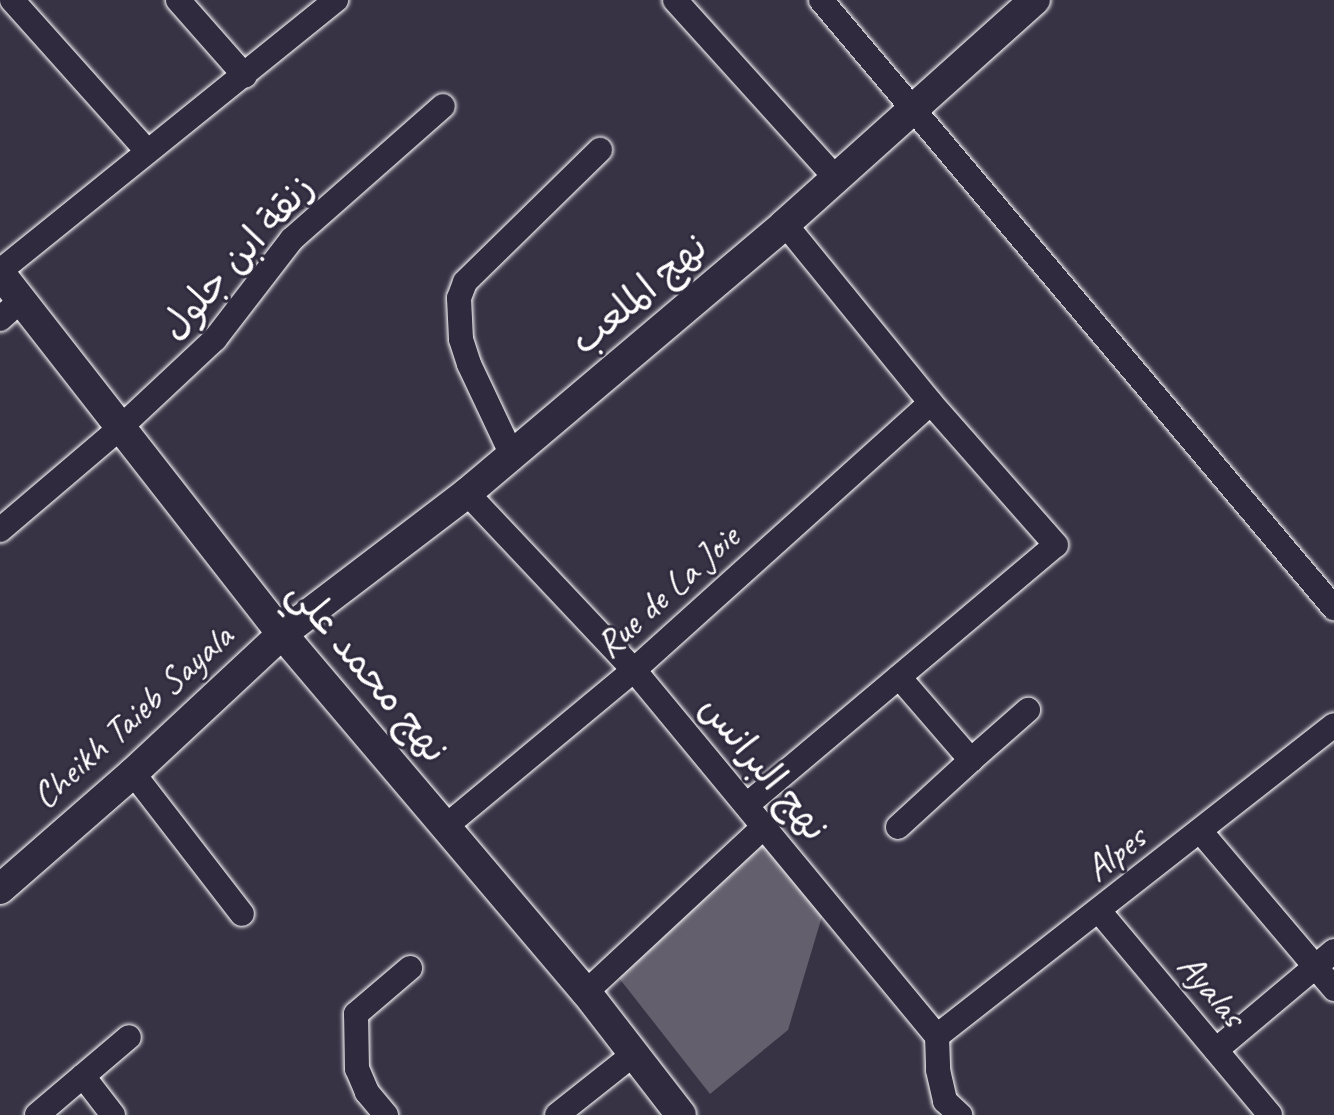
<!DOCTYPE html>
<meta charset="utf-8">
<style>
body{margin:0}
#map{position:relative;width:1334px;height:1115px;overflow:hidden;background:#373345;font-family:Caveat,"Playpen Sans Arabic",sans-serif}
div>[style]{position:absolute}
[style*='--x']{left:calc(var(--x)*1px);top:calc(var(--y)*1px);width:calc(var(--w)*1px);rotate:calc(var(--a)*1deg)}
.building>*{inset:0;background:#635f6d}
.roads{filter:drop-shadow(0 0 2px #fff) drop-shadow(0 0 2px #fff)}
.minor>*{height:24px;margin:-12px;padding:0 12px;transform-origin:12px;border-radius:12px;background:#2f2a3d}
.tertiary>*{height:30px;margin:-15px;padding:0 15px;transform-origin:15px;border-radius:15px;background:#2f2a3d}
span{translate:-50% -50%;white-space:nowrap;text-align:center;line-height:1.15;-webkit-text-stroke:6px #2f2a3d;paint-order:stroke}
.street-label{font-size:38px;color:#fff}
</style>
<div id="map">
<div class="building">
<i style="clip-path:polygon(765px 842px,823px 913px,788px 1030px,710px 1094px,619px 978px)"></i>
</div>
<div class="roads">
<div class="minor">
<i style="--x:12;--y:0;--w:203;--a:48.2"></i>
<i style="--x:178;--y:0;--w:101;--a:48.6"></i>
<i style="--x:675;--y:0;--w:240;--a:47.9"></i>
<i style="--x:821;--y:0;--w:796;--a:49.84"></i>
<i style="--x:0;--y:271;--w:432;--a:-38.9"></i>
<i style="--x:0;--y:319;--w:28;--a:-42"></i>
<i style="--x:511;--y:453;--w:98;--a:-115.3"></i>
<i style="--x:469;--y:364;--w:26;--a:-108"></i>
<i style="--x:461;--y:339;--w:41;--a:-92.8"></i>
<i style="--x:459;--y:298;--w:17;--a:-69"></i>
<i style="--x:465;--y:282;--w:189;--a:-44.4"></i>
<i style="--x:467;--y:493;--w:243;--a:46.7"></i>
<i style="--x:634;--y:670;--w:475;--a:50.4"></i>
<i style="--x:937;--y:1036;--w:34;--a:88"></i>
<i style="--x:938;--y:1070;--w:32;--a:77"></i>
<i style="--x:945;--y:1101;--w:21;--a:43"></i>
<i style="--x:0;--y:530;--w:160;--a:-40.4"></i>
<i style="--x:122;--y:426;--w:127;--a:-43.1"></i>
<i style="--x:215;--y:339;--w:126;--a:-52.4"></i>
<i style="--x:292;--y:239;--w:201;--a:-41.4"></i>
<i style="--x:899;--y:677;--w:110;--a:49.1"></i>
<i style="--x:971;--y:760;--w:76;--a:-41.3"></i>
<i style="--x:133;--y:773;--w:178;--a:52.3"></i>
<i style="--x:748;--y:804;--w:402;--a:-40.1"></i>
<i style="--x:1056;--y:545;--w:189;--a:-131.4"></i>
<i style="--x:931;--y:403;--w:231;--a:-129.2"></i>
<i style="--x:446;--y:826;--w:244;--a:-39.7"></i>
<i style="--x:634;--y:670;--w:399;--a:-42"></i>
<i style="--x:898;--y:827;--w:99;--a:-42.5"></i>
<i style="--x:1201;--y:832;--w:206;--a:49.7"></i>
<i style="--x:1099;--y:911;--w:266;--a:50"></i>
<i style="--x:586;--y:992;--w:246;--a:-42.9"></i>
<i style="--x:937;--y:1036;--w:504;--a:-38.07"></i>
<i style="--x:1216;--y:1050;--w:154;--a:-40"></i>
<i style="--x:83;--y:1076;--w:60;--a:-40.3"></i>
<i style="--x:37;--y:1115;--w:60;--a:-40.3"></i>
<i style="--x:83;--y:1076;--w:49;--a:52.4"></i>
<i style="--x:386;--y:1115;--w:30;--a:-130"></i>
<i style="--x:367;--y:1092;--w:25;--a:-113"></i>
<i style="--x:357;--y:1069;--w:55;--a:-91"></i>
<i style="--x:356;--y:1014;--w:71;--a:-40.4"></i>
<i style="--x:557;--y:1115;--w:98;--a:-38.4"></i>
</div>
<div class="tertiary">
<i style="--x:0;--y:273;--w:458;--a:52"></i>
<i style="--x:282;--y:634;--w:470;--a:49.7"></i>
<i style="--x:586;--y:992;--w:155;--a:52.3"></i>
<i style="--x:0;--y:889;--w:176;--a:-41.1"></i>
<i style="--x:133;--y:773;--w:204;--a:-43"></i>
<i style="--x:282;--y:634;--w:233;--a:-37.3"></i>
<i style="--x:467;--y:493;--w:417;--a:-40.2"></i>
<i style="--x:785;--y:224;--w:336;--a:-41.9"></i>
</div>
</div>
<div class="street-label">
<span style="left:237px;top:257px;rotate:-48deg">زنقة ابن جلول</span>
<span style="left:639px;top:294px;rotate:-40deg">نهج الملعب</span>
<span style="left:667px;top:591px;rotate:-42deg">Rue de La Joie</span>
<span style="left:368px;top:671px;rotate:50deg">نهج محمد علي</span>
<span style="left:132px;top:716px;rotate:-42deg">Cheikh Taieb Sayala</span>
<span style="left:764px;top:768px;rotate:50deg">نهج البرانس</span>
<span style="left:1115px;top:853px;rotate:-38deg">Alpes</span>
<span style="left:1212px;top:990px;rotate:50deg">Ayalas</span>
</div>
</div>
